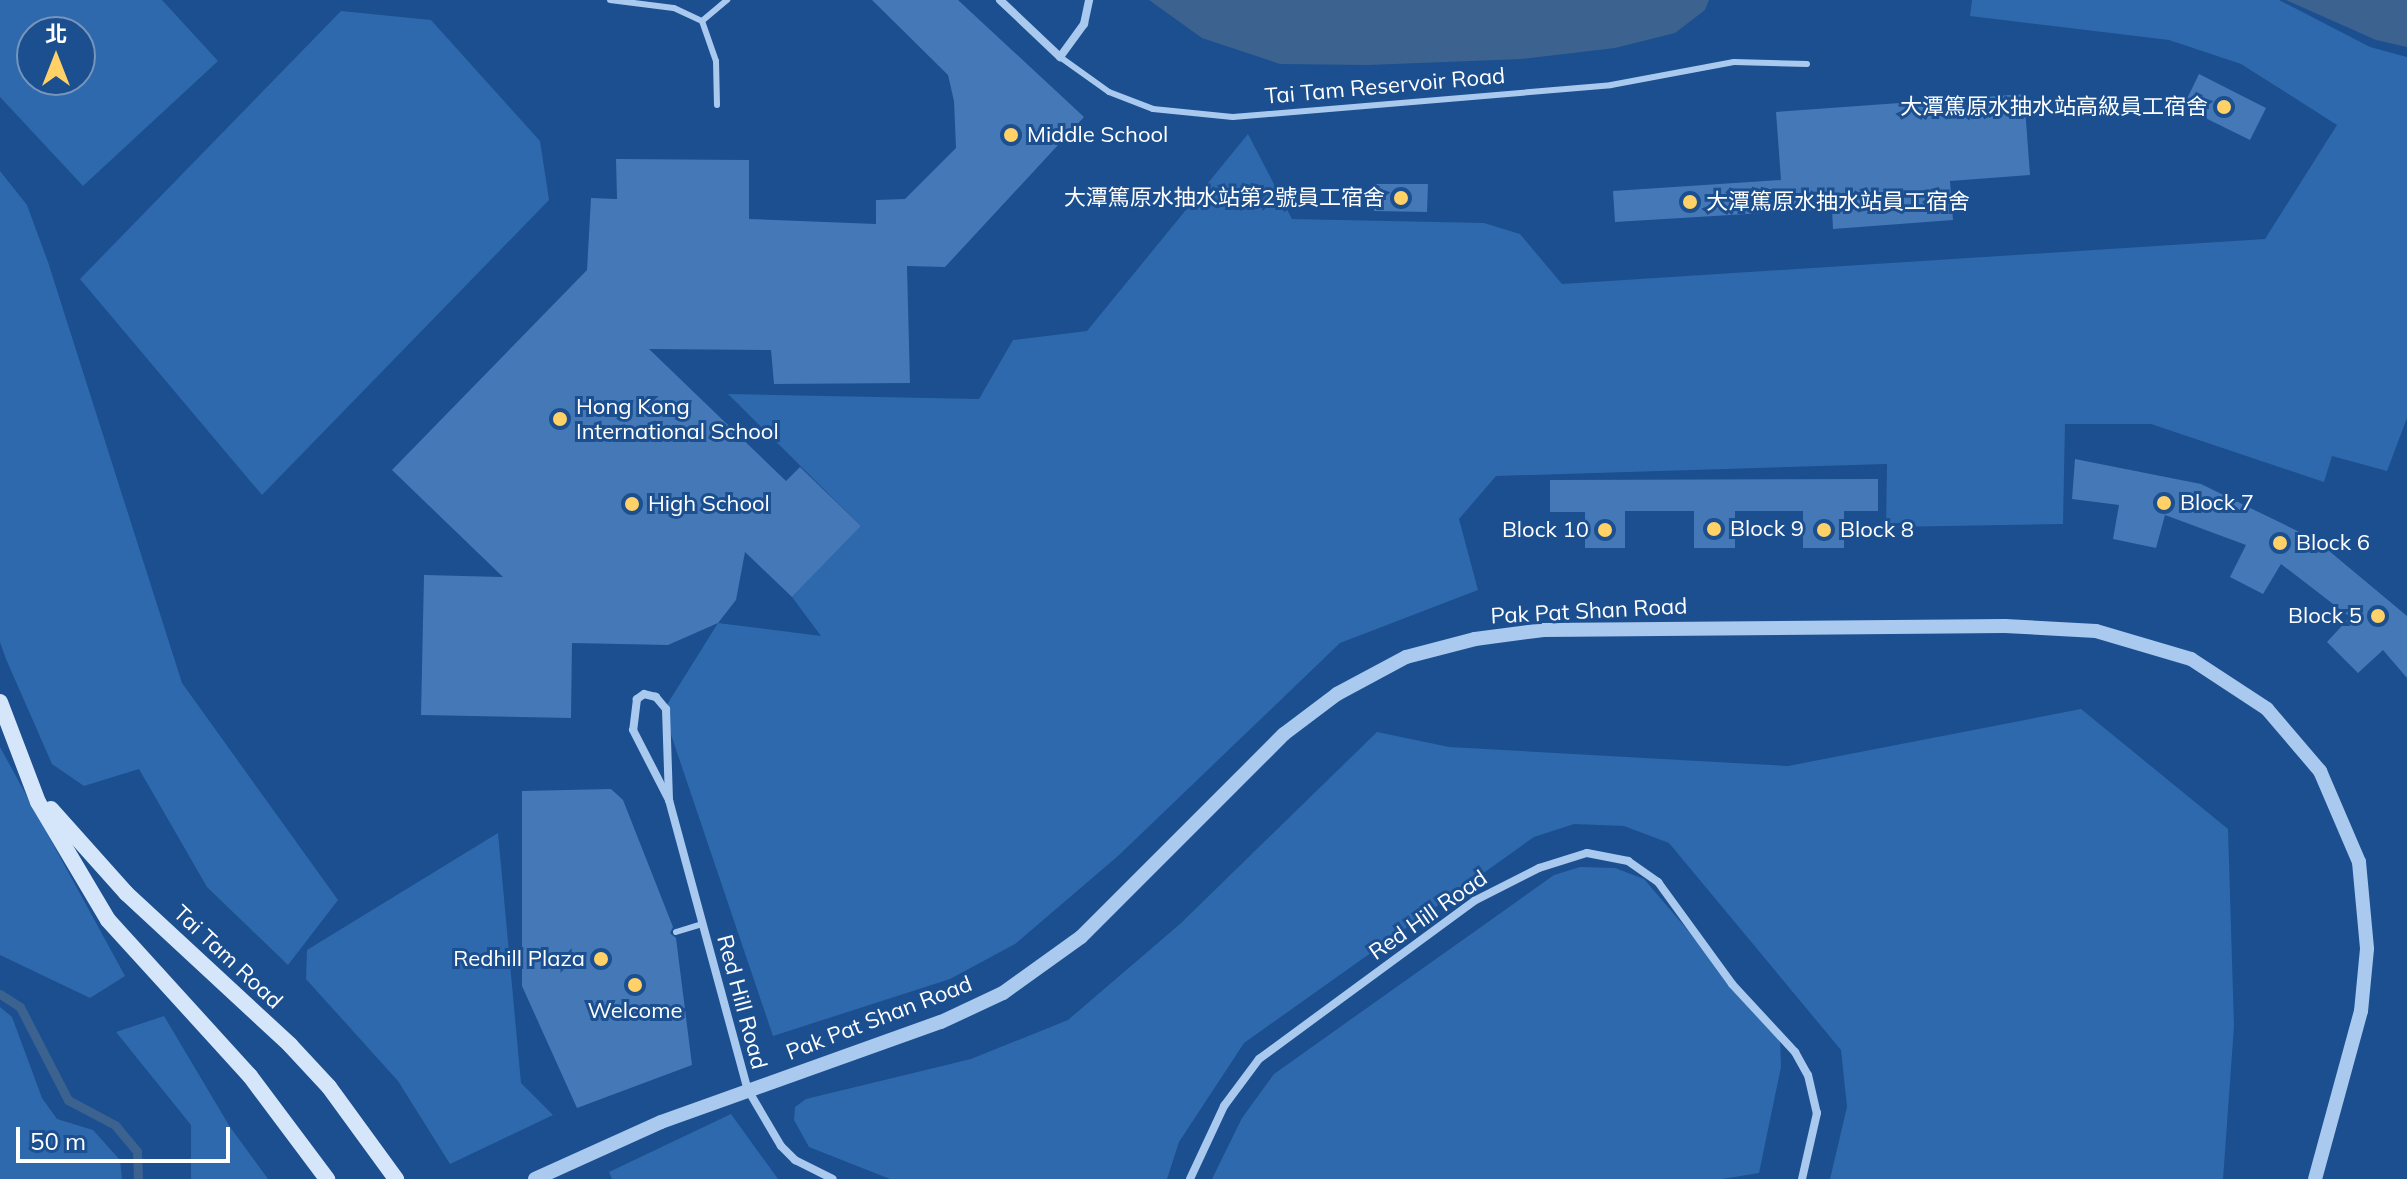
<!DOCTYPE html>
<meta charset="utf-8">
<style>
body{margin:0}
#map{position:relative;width:2407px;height:1179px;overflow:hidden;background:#1b4f8f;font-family:Mulish,"Noto Sans TC",sans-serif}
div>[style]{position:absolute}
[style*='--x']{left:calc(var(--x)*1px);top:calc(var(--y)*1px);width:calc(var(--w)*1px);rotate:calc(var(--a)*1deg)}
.green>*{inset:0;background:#2e69ad}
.water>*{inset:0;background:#3c6290}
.stream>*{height:9px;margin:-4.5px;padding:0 4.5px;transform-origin:4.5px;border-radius:4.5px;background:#3c6290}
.building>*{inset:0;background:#4478b7}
.service>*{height:6px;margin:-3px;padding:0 3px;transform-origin:3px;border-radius:3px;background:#a9c9ee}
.minor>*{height:8px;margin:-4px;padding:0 4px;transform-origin:4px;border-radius:4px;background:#a9c9ee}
.tertiary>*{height:14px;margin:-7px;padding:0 7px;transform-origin:7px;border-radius:7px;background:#a9c9ee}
.secondary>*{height:16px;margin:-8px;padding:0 8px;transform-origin:8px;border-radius:8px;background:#d6e6fa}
.dots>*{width:22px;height:22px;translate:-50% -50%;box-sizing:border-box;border:4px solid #1b4f8f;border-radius:50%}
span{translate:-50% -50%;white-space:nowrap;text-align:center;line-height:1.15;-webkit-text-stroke:6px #1b4f8f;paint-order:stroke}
.street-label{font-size:22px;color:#fff}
.poi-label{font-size:22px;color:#fff}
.right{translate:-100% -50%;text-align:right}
.left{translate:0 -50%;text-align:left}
.north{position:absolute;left:16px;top:16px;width:80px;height:80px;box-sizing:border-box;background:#1b4f8f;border:2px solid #7695bc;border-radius:50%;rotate:0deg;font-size:22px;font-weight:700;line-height:32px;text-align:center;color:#fff}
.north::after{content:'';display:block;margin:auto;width:28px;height:36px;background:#ffd166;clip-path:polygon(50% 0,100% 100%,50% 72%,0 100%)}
.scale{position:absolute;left:16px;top:1127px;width:214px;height:36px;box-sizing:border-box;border:4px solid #fff;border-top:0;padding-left:10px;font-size:24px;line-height:28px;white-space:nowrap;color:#fff;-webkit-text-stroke:6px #1b4f8f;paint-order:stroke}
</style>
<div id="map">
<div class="green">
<i style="clip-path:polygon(evenodd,0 0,162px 0,218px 61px,83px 186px,0 97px,0 0,32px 32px,80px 32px,80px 80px,32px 80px,32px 32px)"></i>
<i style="clip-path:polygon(1972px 0,2279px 0,2370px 47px,2407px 57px,2407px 418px,2387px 471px,2332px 456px,2324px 482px,2151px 424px,2065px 424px,2063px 524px,1886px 527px,1887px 464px,1496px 476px,1459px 519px,1478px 590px,1340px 643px,1118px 856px,1015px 944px,950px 979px,773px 1036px,663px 711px,718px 623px,821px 636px,792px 597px,861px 526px,728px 394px,979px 399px,1013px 340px,1087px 331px,1248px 134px,1292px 219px,1484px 223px,1520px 234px,1562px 284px,2265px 239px,2337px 125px,2241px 64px,2169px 40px,1970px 16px)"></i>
<i style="clip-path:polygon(341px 11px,431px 20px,540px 141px,549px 200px,262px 495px,80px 279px)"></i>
<i style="clip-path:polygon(0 171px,27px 205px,48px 262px,182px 683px,338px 900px,288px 965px,207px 887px,139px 769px,84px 786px,52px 764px,6px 659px,0 642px)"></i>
<i style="clip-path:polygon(2081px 709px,2228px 829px,2234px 1026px,2223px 1179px,1830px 1179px,1847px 1107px,1841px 1050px,1669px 843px,1624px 826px,1574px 824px,1534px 837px,1244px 1043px,1179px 1142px,1167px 1179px,890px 1179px,809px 1147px,794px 1120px,795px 1107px,806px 1099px,971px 1059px,1068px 1020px,1180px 924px,1377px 732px,1449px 747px,1788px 766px)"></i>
<i style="clip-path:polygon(0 747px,125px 976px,90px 998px,0 955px)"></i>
<i style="clip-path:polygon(498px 833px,521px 1083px,553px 1115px,450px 1164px,398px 1081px,306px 979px,307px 950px)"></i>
<i style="clip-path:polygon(1580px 867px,1615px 868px,1644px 879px,1780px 1038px,1781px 1067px,1759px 1173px,1722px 1179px,1212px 1179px,1242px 1118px,1274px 1074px,1554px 875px)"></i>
<i style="clip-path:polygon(0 1007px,12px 1017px,42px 1098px,57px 1119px,93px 1130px,120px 1160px,122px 1179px,0 1179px)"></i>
<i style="clip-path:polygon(164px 1016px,230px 1127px,268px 1179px,191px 1179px,191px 1125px,116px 1032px)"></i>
<i style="clip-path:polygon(731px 1114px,778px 1179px,612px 1179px,609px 1172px)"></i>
</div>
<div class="water">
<i style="clip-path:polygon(1149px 0,1709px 0,1705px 10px,1675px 33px,1615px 48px,1522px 59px,1368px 65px,1280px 64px,1202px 38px)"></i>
<i style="clip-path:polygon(2286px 0,2407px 0,2407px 47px,2376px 40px)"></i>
</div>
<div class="stream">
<i style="--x:0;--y:994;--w:24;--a:33"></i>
<i style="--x:20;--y:1007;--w:105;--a:62.7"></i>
<i style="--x:68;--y:1100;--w:53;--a:28"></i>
<i style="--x:115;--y:1125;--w:34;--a:50"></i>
<i style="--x:137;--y:1151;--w:28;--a:88"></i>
</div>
<div class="building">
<i style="clip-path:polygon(872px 0,958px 0,1084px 117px,945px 267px,907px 266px,910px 383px,774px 384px,771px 350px,649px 349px,786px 481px,800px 467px,861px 526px,792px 597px,745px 552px,736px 600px,718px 623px,668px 645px,572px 643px,571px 718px,421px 715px,424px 575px,503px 577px,392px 470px,587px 270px,591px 198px,617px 199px,616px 159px,749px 160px,749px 219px,876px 224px,876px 200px,905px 199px,956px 148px,954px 101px,948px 75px)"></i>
<i style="clip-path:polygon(2199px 74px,2266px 108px,2250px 140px,2183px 107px)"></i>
<i style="clip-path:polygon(2024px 94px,2030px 175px,1950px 181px,1953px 220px,1833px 229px,1832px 209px,1615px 222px,1613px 191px,1781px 180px,1776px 112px)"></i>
<i style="clip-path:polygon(1375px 184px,1428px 184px,1427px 212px,1374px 211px)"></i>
<i style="clip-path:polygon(2075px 459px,2201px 484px,2316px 540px,2407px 616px,2407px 678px,2383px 650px,2358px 673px,2327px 642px,2350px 617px,2281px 564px,2263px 594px,2230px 577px,2246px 545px,2165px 515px,2156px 548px,2113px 539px,2119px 505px,2072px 499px)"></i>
<i style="clip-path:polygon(1878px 479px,1878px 511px,1844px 511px,1844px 548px,1803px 548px,1803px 511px,1735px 511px,1735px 548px,1694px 548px,1694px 511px,1625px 511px,1625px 548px,1585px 548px,1585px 512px,1550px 512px,1550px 480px)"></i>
<i style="clip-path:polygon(611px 789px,623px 800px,673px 927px,670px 933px,676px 938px,692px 1065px,577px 1108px,522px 986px,522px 791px)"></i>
</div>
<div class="service">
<i style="--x:610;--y:0;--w:64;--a:7.1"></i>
<i style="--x:674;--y:8;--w:31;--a:25"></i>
<i style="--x:702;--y:21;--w:42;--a:70.7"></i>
<i style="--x:716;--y:61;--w:44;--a:88.7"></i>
<i style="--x:702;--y:21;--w:33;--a:-40"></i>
<i style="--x:1060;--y:57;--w:60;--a:35.5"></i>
<i style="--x:1109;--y:92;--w:47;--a:21.1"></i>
<i style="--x:1153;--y:109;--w:80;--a:5.7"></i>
<i style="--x:1233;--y:117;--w:379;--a:-4.8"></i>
<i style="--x:1611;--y:85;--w:125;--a:-10.6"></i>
<i style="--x:1734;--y:62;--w:73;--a:1.6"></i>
<i style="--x:676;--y:932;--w:27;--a:-17"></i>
</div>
<div class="minor">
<i style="--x:1000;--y:0;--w:83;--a:43.5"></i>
<i style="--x:1060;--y:57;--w:41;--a:-54"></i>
<i style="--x:1084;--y:24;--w:25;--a:-78"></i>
<i style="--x:669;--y:800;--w:91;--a:-91.9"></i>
<i style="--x:666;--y:709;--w:16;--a:-130"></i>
<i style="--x:656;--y:697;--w:12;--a:-166"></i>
<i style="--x:644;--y:694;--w:9;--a:144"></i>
<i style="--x:637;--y:699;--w:31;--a:97"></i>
<i style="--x:633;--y:730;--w:79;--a:62.8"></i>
<i style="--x:669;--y:800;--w:301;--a:74.8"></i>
<i style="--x:748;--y:1090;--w:65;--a:59.5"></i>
<i style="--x:781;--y:1146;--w:20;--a:45"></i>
<i style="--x:795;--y:1160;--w:42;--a:26.6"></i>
<i style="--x:1190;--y:1179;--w:81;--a:-65"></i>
<i style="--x:1224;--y:1106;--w:59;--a:-53.3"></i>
<i style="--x:1259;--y:1059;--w:267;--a:-36.3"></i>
<i style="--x:1474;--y:901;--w:73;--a:-26.9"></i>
<i style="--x:1539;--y:868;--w:50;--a:-17.4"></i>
<i style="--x:1587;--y:853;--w:42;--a:11"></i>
<i style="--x:1628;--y:861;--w:37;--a:35"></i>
<i style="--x:1658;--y:882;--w:126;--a:54"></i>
<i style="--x:1732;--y:984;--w:93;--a:47.2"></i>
<i style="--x:1795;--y:1052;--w:26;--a:61"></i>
<i style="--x:1808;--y:1075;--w:39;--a:77"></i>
<i style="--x:1817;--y:1113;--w:68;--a:102.8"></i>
</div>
<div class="tertiary">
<i style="--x:535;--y:1179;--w:138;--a:-24.3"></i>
<i style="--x:661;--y:1122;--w:297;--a:-19.7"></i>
<i style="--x:941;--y:1022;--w:68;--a:-25.1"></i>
<i style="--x:1003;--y:993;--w:96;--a:-35.7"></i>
<i style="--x:1081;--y:937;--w:287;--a:-45"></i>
<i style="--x:1284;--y:734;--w:66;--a:-37"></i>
<i style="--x:1337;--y:694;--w:78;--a:-28.2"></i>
<i style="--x:1406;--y:657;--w:71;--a:-14.6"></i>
<i style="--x:1475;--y:639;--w:69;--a:-7.5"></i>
<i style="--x:1543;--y:630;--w:462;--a:-0.5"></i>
<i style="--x:2005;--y:626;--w:91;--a:3.1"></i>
<i style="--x:2096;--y:631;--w:99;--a:16.4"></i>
<i style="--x:2191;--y:659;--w:91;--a:33.3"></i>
<i style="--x:2267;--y:709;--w:82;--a:49.5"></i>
<i style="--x:2320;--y:771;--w:99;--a:66.8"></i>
<i style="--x:2359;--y:862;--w:87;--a:84.7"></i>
<i style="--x:2367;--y:949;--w:62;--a:95.5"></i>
<i style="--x:2361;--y:1011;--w:174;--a:105.3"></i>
</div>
<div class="secondary">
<i style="--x:0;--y:702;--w:107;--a:69.2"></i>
<i style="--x:38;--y:802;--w:137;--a:59.3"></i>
<i style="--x:108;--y:920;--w:211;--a:47.7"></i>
<i style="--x:250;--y:1076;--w:129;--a:53.2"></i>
<i style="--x:51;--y:809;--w:113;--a:48.2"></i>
<i style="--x:126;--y:893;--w:224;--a:42.8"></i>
<i style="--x:290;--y:1045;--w:57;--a:47.1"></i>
<i style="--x:329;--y:1087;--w:114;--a:53.9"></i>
</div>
<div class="dots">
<i style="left:2224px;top:107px;background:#ffd166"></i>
<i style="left:1011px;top:135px;background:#ffd166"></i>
<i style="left:1401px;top:198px;background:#ffd166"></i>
<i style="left:1690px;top:202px;background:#ffd166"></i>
<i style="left:560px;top:419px;background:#ffd166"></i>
<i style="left:2164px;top:503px;background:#ffd166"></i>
<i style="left:632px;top:504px;background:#ffd166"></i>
<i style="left:1714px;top:529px;background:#ffd166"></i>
<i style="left:1605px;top:530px;background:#ffd166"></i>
<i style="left:1824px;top:530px;background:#ffd166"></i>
<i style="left:2280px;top:543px;background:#ffd166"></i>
<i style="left:2378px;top:616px;background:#ffd166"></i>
<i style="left:601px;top:959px;background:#ffd166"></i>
<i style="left:635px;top:985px;background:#ffd166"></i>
</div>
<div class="street-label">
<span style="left:1385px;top:86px;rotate:-5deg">Tai Tam Reservoir Road</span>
<span style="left:1589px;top:611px;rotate:-3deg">Pak Pat Shan Road</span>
<span style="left:1428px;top:915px;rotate:-35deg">Red Hill Road</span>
<span style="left:228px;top:957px;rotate:43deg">Tai Tam Road</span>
<span style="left:742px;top:1002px;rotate:75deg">Red Hill Road</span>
<span style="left:879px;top:1018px;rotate:-21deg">Pak Pat Shan Road</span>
</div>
<div class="poi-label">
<span class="right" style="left:2208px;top:107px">大潭篤原水抽水站高級員工宿舍</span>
<span class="left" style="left:1027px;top:135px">Middle School</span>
<span class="right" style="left:1385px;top:198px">大潭篤原水抽水站第2號員工宿舍</span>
<span class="left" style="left:1706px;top:202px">大潭篤原水抽水站員工宿舍</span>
<span class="left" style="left:576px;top:419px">Hong Kong<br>International School</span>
<span class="left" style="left:2180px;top:503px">Block 7</span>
<span class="left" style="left:648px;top:504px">High School</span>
<span class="left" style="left:1730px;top:529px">Block 9</span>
<span class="right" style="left:1589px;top:530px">Block 10</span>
<span class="left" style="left:1840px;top:530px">Block 8</span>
<span class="left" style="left:2296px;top:543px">Block 6</span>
<span class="right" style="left:2362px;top:616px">Block 5</span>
<span class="right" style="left:585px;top:959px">Redhill Plaza</span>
<span style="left:635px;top:1011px">Welcome</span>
</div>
<div class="north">北</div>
<div class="scale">50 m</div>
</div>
